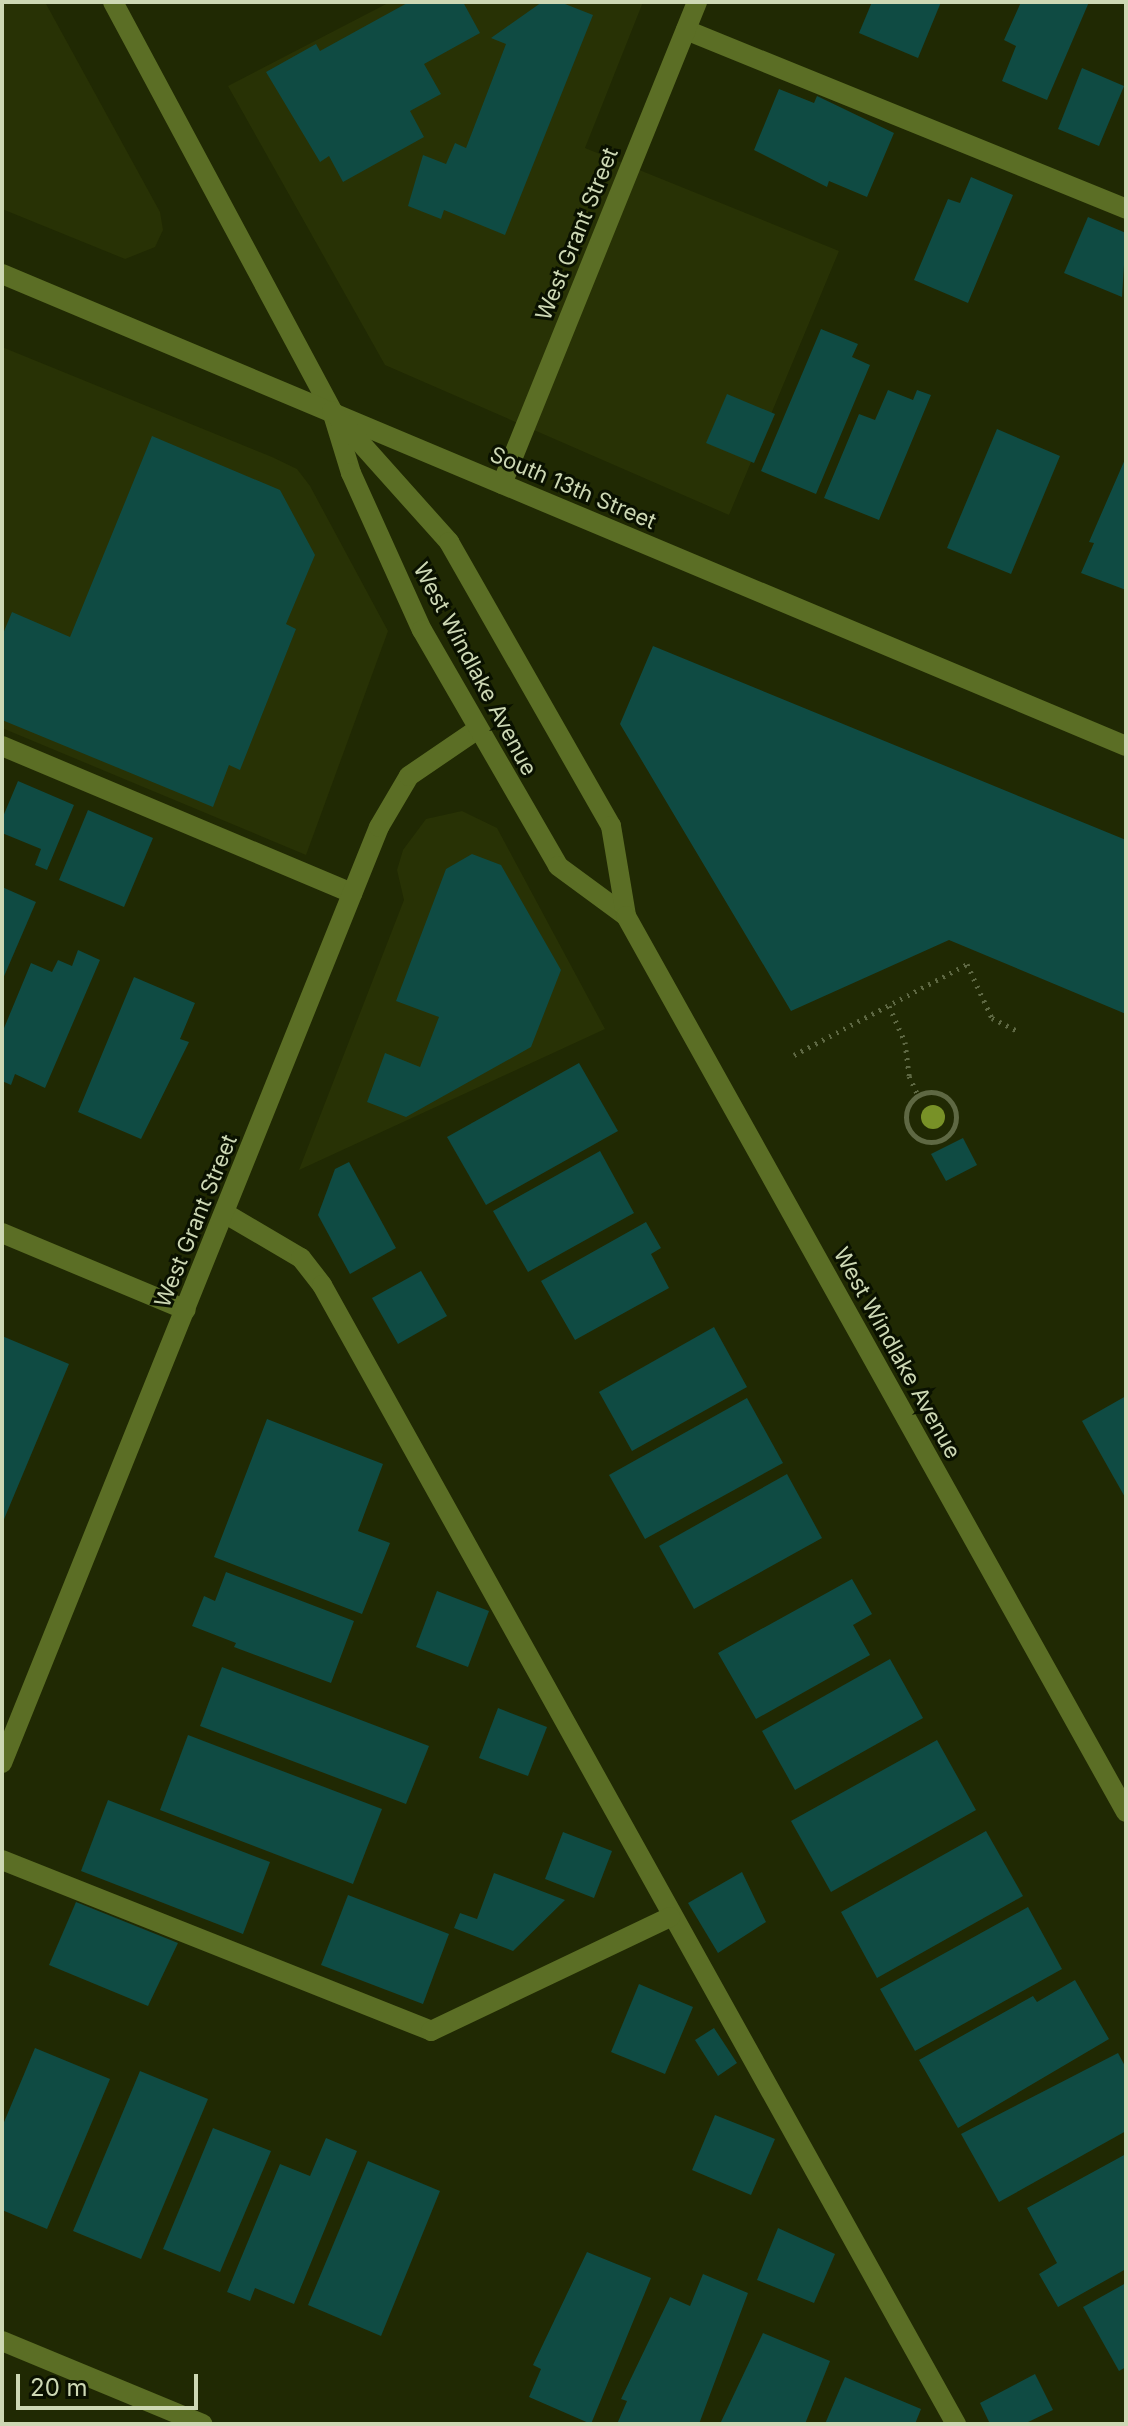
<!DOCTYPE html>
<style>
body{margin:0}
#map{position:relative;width:1128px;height:2426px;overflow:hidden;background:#202903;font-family:Inter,sans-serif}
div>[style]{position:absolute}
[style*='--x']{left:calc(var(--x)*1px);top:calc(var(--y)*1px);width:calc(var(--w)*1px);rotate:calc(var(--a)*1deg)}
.built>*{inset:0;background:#283205}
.building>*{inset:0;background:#0f4b43}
.path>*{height:5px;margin-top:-2.5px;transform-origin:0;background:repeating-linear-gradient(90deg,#5e6843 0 2px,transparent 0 8px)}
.path>.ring{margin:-2.5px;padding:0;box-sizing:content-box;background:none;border:5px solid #5e6843;border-radius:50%}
.service>*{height:20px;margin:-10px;padding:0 10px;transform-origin:10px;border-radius:10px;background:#5b6e25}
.minor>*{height:20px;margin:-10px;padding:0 10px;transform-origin:10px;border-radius:10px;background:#5b6e25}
.tertiary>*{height:20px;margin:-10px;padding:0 10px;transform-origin:10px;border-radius:10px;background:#5b6e25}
.trees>*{width:24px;height:24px;margin:-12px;border-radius:50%;background:#789127}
span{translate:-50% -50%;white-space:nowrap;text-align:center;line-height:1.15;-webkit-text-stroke:6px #0a1100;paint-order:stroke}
.street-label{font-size:22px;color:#cdd8b4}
.frame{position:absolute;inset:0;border:4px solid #cdd8b4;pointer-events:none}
.scale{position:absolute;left:16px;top:2374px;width:182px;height:36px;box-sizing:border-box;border:4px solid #cdd8b4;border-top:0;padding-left:10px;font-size:24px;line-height:28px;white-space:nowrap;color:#cdd8b4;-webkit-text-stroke:6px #0a1100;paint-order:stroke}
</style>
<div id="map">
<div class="built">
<i style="clip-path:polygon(2px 2px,45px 2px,160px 212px,163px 230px,155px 247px,125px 259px,2px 209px)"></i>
<i style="clip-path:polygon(390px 2px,643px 2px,585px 148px,839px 251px,729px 515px,385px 365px,228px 86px)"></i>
<i style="clip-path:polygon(2px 347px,272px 457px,297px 469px,310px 486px,388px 631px,306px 855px,2px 728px)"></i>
<i style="clip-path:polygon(462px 811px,497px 828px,605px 1029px,299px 1170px,404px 900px,397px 870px,403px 850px,426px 819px)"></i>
</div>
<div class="building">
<i style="clip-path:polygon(409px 2px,463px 2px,480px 33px,424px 64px,441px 94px,410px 111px,424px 137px,343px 182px,329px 156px,320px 162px,266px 72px,316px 44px,320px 51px)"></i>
<i style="clip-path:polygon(542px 2px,560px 2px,593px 15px,505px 235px,444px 210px,441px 219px,408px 206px,423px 155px,446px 164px,455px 143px,466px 148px,506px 44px,491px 38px)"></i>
<i style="clip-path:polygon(872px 2px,941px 2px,918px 58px,859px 33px)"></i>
<i style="clip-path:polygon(1021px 2px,1089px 2px,1047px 100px,1002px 81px,1016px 46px,1004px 40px)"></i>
<i style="clip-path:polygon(1082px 68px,1124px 86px,1099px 146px,1058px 129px)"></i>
<i style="clip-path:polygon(779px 89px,814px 103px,817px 96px,894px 133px,867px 197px,829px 181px,827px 187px,754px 150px)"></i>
<i style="clip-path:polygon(971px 177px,1013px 195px,968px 303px,914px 280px,948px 199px,960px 203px)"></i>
<i style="clip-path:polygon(1088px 217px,1126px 233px,1122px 297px,1064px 273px)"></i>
<i style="clip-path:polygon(821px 329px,858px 344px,852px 357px,870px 365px,816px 494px,761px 471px)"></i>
<i style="clip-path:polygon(888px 390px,913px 400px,917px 390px,931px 395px,879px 520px,824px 498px,859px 414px,875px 420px)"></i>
<i style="clip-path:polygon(727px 394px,775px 414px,754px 463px,706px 443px)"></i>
<i style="clip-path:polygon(997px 429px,1060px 456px,1011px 574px,947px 548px)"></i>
<i style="clip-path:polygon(152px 436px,280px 490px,315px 555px,286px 624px,296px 629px,240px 770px,229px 765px,213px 807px,2px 720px,2px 636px,12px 612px,70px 637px)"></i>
<i style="clip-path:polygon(1126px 457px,1126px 590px,1081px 573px,1094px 543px,1089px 542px)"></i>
<i style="clip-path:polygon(653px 646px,1126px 840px,1126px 1014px,949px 940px,791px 1011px,620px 724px)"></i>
<i style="clip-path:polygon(18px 781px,74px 805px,47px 870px,35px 865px,41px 849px,2px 833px,2px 819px)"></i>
<i style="clip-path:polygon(88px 810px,153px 838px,124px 907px,59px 880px)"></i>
<i style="clip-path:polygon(472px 854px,501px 865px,561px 970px,531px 1047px,406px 1117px,367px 1102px,385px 1053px,420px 1067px,439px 1017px,396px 1001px,446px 869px)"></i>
<i style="clip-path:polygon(2px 887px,36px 902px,2px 981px)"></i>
<i style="clip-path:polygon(78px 950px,100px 960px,45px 1088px,15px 1074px,11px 1085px,2px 1081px,2px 1033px,31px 963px,52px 972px,58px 960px,72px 966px)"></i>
<i style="clip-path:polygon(134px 977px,195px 1003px,180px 1039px,189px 1042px,141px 1139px,78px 1112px)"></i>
<i style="clip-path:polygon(579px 1063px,618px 1131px,486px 1205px,447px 1137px)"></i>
<i style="clip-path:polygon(963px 1138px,977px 1165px,946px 1181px,931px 1154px)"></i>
<i style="clip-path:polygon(600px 1151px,634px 1213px,528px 1272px,493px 1211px)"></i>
<i style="clip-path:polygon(349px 1162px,396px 1248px,350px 1274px,318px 1215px,335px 1169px)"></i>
<i style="clip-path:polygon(646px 1222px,661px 1248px,651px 1254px,669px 1288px,575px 1340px,541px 1281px)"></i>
<i style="clip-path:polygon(421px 1271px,447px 1316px,398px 1344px,372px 1298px)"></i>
<i style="clip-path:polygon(714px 1327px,747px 1387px,632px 1451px,599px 1392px)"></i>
<i style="clip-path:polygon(2px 1336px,69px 1364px,2px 1524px)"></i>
<i style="clip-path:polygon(1126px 1396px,1126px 1499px,1082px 1421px)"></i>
<i style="clip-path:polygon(747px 1398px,783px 1463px,645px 1539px,609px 1475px)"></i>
<i style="clip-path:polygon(267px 1419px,383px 1464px,358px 1531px,390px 1543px,362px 1614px,214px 1557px)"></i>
<i style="clip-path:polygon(787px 1474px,822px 1538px,694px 1609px,659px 1546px)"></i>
<i style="clip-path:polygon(226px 1572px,354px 1621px,331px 1683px,234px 1647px,236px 1643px,192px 1626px,204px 1596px,215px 1601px)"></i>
<i style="clip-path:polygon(852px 1579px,872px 1614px,853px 1625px,870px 1655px,756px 1719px,718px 1653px)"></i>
<i style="clip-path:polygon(437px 1591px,489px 1611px,468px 1667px,416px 1647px)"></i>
<i style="clip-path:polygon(890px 1659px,923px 1718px,795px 1790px,762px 1731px)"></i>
<i style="clip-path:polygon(222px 1667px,429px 1746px,406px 1804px,200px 1726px)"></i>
<i style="clip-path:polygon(498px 1708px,547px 1727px,528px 1776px,479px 1758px)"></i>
<i style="clip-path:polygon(188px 1735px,382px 1809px,353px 1884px,160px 1810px)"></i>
<i style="clip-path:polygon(937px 1740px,976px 1810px,831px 1892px,791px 1821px)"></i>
<i style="clip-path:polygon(108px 1800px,270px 1862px,243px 1934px,81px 1871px)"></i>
<i style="clip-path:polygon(986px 1831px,1023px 1896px,877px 1978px,841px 1912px)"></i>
<i style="clip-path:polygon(563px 1832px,612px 1851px,594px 1898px,545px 1879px)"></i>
<i style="clip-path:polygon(742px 1872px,766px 1922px,718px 1953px,688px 1903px)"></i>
<i style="clip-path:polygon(494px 1873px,565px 1900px,513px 1951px,454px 1928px,460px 1913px,477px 1919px)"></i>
<i style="clip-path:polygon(348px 1895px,449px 1934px,423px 2004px,321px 1965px)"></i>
<i style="clip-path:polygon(76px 1902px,178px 1943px,148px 2006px,49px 1965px)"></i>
<i style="clip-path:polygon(1028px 1907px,1062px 1969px,915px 2051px,880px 1989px)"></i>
<i style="clip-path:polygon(1075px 1980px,1109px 2039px,958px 2128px,919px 2060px,1033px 1996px,1037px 2002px)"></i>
<i style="clip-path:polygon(639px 1984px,693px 2007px,665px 2074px,611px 2052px)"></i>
<i style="clip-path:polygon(714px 2028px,737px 2063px,718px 2076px,695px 2040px)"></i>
<i style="clip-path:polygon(35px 2048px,110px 2079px,47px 2229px,2px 2210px,2px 2127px)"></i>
<i style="clip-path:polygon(1118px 2053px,1126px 2068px,1126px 2131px,999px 2202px,961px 2134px)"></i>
<i style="clip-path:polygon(140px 2071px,208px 2099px,141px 2259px,73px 2231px)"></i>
<i style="clip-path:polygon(715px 2115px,775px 2139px,751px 2195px,692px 2170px)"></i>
<i style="clip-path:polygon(213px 2128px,271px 2151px,220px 2272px,163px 2249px)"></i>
<i style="clip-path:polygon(326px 2138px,357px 2151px,294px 2304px,255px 2288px,250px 2301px,227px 2292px,280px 2164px,310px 2176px)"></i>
<i style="clip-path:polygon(1126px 2154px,1126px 2269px,1058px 2307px,1039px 2274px,1057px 2263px,1027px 2208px)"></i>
<i style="clip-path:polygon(368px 2161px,440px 2191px,381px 2336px,308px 2305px)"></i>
<i style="clip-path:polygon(778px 2228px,835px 2254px,814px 2303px,757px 2280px)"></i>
<i style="clip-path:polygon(587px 2252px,651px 2278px,591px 2424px,529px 2397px,541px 2369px,533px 2365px)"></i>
<i style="clip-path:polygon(703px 2274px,748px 2293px,699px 2424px,617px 2424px,627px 2401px,621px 2399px,670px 2297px,690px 2306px)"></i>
<i style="clip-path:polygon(1126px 2283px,1126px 2367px,1119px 2371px,1083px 2307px)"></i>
<i style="clip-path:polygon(763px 2333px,830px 2361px,805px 2424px,720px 2424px)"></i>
<i style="clip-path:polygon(1035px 2374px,1053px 2410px,1024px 2424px,990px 2424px,980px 2403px)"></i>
<i style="clip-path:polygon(845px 2377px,921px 2409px,915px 2424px,825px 2424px)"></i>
</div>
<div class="path">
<i style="--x:889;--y:1006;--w:39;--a:66"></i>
<i style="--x:905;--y:1042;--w:34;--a:83"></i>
<i style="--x:909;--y:1076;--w:21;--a:65"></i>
<i style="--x:794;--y:1055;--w:195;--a:-27.7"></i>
<i style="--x:967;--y:964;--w:60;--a:65.2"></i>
<i style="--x:992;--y:1018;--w:31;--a:27"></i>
<i class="ring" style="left:906px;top:1092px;width:45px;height:45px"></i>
</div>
<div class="service">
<i style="--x:686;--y:30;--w:475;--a:22.1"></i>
<i style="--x:2;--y:746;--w:380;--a:22.8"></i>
<i style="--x:226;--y:1214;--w:87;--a:30.4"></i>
<i style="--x:301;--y:1258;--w:34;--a:52"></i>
<i style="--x:322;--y:1285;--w:1304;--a:60.9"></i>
<i style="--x:2;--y:1860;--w:462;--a:21.7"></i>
<i style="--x:431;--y:2031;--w:265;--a:-25.5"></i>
</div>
<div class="minor">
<i style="--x:502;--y:484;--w:520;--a:-67.97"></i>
<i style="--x:2;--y:1233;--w:199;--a:22.7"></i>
<i style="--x:2;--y:1763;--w:1009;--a:-68.06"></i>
<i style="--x:379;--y:827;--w:59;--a:-59.5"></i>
<i style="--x:409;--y:776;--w:83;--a:-34.3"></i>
<i style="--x:2;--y:2341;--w:217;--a:22.5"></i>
</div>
<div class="tertiary">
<i style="--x:113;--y:2;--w:464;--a:61.8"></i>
<i style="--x:332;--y:411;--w:65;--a:73"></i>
<i style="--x:351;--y:473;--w:172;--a:65.7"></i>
<i style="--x:422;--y:630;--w:272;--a:60"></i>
<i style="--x:558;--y:866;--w:84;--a:36.3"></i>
<i style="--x:2;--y:274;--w:1219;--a:22.78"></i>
<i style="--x:332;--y:411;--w:176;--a:48.2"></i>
<i style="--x:449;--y:542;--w:327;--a:60.3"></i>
<i style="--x:611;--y:826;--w:91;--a:80.5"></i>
<i style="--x:626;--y:916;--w:1026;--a:60.84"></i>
</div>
<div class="trees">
<i style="left:933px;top:1117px"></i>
</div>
<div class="street-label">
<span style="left:577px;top:234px;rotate:-68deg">West Grant Street</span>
<span style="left:573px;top:488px;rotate:23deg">South 13th Street</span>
<span style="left:475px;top:669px;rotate:62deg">West Windlake Avenue</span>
<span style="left:196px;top:1221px;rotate:-68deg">West Grant Street</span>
<span style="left:897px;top:1353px;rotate:61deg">West Windlake Avenue</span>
</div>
<div class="frame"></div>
<div class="scale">20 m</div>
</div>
